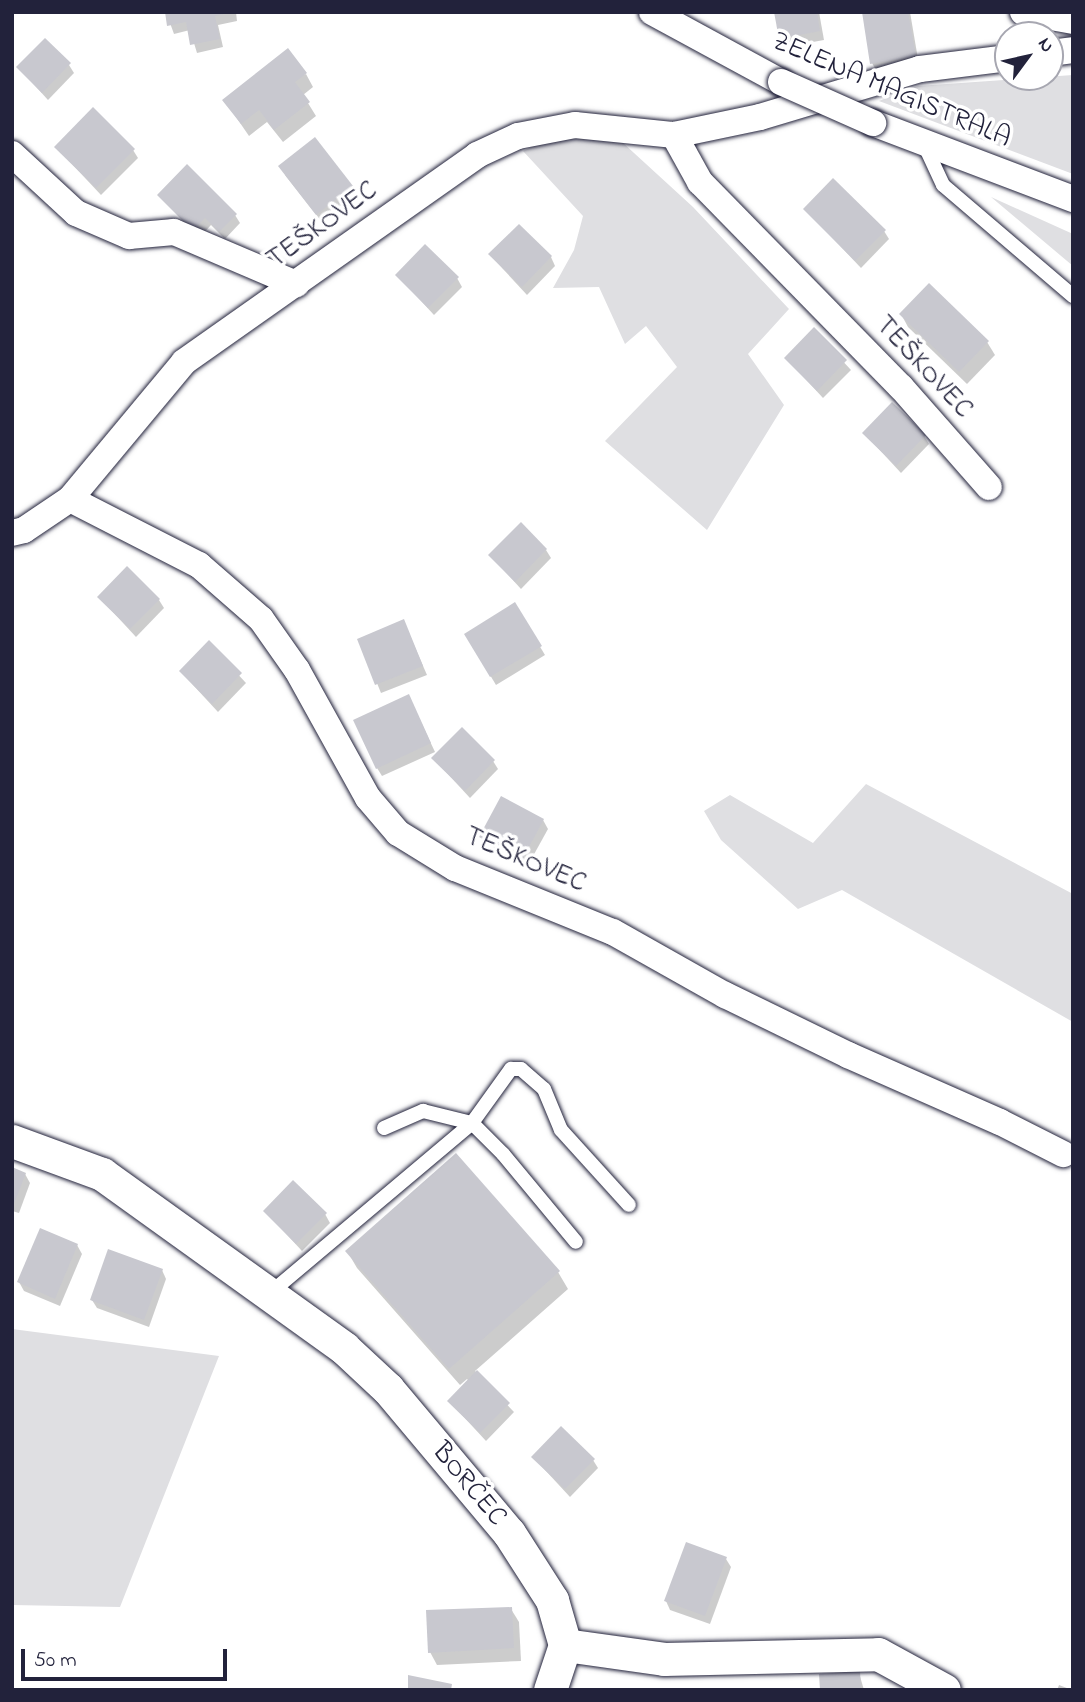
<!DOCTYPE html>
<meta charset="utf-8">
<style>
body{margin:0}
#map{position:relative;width:1085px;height:1702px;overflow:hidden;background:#fff;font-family:"Indie Flower",sans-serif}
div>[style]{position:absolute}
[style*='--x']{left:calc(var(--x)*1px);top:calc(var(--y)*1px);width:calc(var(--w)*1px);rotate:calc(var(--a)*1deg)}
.green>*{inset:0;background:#dfdfe2}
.shadow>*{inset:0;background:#0003}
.building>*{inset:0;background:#c8c8cf}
.roads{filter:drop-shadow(0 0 2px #22223b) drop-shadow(0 0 2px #22223b)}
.service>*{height:14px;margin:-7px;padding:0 7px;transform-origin:7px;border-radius:7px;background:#fff}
.minor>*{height:26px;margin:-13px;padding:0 13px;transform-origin:13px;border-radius:13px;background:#fff}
.tertiary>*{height:33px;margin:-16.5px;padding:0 16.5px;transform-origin:16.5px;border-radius:16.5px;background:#fff}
.bridges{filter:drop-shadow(0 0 2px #22223b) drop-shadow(0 0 2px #22223b)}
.minor-bridge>*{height:26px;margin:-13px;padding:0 13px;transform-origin:13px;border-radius:13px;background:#fff}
span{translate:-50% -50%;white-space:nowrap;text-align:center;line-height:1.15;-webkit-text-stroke:7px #fff;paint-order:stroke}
.street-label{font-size:28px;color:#22223b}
.frame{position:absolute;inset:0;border:14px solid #22223b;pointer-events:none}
.north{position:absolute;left:994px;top:21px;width:70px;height:70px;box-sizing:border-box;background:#fff;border:2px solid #a7a7b1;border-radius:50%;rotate:57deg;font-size:19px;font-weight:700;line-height:28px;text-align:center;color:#22223b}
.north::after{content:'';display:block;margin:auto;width:24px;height:32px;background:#22223b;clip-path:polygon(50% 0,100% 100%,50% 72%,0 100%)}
.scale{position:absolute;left:21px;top:1649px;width:206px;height:32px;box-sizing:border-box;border:4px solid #22223b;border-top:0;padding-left:9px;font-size:21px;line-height:24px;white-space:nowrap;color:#22223b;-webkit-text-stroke:5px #fff;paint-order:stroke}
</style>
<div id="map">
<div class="green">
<i style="clip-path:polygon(1073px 75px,1073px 174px,879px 101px,918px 86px)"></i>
<i style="clip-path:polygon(610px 131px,693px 207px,789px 309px,748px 354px,784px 405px,707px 530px,605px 441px,677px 367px,646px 326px,625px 344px,599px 287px,553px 288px,574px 250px,583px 216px,523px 151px,555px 136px)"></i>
<i style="clip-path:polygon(991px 197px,1073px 234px,1073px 266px)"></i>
<i style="clip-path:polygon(866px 784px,1073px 894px,1073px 1022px,842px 890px,798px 909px,721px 840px,704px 811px,730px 795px,813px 843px)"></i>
<i style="clip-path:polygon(12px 1329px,219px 1356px,120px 1607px,12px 1605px)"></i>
</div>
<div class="shadow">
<i style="clip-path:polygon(166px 12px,236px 12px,237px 21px,218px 25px,223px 47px,197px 53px,190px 30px,174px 34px)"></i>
<i style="clip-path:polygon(776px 12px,819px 12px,824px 40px,785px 47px)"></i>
<i style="clip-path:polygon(864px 12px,910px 12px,919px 65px,877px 72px,872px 63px)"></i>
<i style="clip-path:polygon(69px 65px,74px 73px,48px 100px,18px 67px)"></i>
<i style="clip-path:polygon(306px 74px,313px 87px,303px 95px,316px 116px,283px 142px,267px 122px,249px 136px,225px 101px)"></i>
<i style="clip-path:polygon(56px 147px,133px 150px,138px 158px,101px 195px)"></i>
<i style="clip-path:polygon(285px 175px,352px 187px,357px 195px,322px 222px)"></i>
<i style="clip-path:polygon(159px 195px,235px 215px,240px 223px,225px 239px,211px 225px,199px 238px)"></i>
<i style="clip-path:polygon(805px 209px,884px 231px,889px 239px,861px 268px)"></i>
<i style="clip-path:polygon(490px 255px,551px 257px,555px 266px,527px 295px)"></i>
<i style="clip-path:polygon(397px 275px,457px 278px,462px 287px,434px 315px)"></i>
<i style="clip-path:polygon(901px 314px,987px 342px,995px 355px,967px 384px,908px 327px)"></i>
<i style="clip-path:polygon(814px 330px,851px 370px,823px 398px,786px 358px)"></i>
<i style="clip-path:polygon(864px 433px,924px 436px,929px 444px,901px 473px)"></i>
<i style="clip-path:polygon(546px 550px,551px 558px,521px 589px,490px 555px)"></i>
<i style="clip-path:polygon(99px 597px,159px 600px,164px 608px,136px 637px)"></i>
<i style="clip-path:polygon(515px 605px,545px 655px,496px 685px,466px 635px)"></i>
<i style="clip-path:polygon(404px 622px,427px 675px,381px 693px,359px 639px)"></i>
<i style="clip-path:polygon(209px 643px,246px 683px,218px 712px,181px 672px)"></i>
<i style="clip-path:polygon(413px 705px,435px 752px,382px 776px,377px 768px)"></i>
<i style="clip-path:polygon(433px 758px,493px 761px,498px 769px,470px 798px)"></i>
<i style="clip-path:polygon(543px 820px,548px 829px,527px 867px,486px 846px,481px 837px)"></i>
<i style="clip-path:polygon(12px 1169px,25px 1174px,30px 1183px,19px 1213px,12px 1211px)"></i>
<i style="clip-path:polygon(265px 1211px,325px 1214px,330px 1223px,302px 1251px)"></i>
<i style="clip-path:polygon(77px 1245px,82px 1254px,60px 1306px,24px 1291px,19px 1282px)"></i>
<i style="clip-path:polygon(347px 1251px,558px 1272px,568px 1289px,475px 1371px,514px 1412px,486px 1441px,449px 1401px,469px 1381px,467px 1379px,460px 1385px,357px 1268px)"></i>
<i style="clip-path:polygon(162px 1270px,166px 1279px,149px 1327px,97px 1308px,92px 1300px)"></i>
<i style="clip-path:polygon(533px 1457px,593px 1460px,598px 1468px,570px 1497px)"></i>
<i style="clip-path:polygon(726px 1559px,731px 1567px,710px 1624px,670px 1610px,666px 1601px)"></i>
<i style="clip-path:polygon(511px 1609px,519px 1622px,521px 1661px,437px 1665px,430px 1652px)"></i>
<i style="clip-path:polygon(859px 1673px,864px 1690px,822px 1690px)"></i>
<i style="clip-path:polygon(1059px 1685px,1072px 1690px,1057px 1690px)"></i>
</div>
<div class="building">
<i style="clip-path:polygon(165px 12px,228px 12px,228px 13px,215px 16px,220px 39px,190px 45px,186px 22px,167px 26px)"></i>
<i style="clip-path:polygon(774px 12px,817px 12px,820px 31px,779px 39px)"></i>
<i style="clip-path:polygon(862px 12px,908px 12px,916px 56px,870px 64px)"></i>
<i style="clip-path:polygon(45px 38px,71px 63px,42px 93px,16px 67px)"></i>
<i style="clip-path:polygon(288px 48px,307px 73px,295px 82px,310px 102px,274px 130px,259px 110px,241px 124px,222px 100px)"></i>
<i style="clip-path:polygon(93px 107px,135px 149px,96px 188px,54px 147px)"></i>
<i style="clip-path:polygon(315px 137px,353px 186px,316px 215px,278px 166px)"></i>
<i style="clip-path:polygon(187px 164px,237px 214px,219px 232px,205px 218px,193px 231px,157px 195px)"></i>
<i style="clip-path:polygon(833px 178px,886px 230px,855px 261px,803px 209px)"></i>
<i style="clip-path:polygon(519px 224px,552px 256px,522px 287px,488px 254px)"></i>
<i style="clip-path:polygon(425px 244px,459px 277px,428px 308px,395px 275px)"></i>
<i style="clip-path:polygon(929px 283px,989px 341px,959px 372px,899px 314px)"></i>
<i style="clip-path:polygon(814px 327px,847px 360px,817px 391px,784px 358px)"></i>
<i style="clip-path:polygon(892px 402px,926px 435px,896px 466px,862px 433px)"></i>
<i style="clip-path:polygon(521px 522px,547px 549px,515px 582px,488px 555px)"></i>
<i style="clip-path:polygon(127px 566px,160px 599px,130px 629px,97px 597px)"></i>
<i style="clip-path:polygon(515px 602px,542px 646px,490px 677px,464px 634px)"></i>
<i style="clip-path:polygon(404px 619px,423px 666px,375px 685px,357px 639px)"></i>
<i style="clip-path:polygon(209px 640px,242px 673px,212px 704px,179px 671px)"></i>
<i style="clip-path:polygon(409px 694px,431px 743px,376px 769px,353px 720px)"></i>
<i style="clip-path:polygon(462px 727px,495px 760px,465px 791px,431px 758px)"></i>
<i style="clip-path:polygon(501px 796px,544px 819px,522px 860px,479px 837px)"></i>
<i style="clip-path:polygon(456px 1153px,560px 1271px,449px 1369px,345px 1251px)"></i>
<i style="clip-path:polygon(12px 1167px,26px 1173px,12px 1209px)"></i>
<i style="clip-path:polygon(293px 1180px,327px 1213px,296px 1244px,263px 1211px)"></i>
<i style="clip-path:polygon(40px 1228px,78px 1244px,55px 1299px,17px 1282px)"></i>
<i style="clip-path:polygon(108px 1249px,163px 1269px,144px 1320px,90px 1300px)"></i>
<i style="clip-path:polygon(477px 1370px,510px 1403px,480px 1433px,447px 1401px)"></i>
<i style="clip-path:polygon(561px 1426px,595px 1459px,565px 1489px,531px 1457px)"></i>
<i style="clip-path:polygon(686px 1542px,727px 1557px,705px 1616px,664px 1601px)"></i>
<i style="clip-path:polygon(512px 1607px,514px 1648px,428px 1653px,426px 1610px)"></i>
<i style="clip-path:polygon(860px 1671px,861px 1690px,820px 1690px,819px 1674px)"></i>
<i style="clip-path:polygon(408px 1675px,452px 1684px,451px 1690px,408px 1690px)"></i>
</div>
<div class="roads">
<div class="service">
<i style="--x:924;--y:144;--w:45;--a:65.1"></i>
<i style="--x:943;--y:185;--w:171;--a:40.5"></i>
<i style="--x:384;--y:1128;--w:43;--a:-23.6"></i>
<i style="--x:423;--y:1111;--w:50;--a:13.8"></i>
<i style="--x:472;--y:1123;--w:67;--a:-54.2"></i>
<i style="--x:511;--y:1069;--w:10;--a:0"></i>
<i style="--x:521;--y:1069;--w:30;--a:41"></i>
<i style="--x:544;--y:1089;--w:44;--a:67.5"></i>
<i style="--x:561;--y:1130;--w:101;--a:47.8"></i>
<i style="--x:269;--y:1294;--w:265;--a:-40.1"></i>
<i style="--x:472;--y:1123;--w:44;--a:45"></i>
<i style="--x:503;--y:1154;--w:114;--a:50.3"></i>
</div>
<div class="minor">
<i style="--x:652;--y:12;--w:147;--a:28.5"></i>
<i style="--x:1023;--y:12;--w:51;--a:10.2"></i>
<i style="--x:1050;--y:53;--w:23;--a:-7"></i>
<i style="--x:873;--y:123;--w:214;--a:20.8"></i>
<i style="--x:674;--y:135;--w:54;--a:61"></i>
<i style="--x:700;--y:182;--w:287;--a:45.6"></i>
<i style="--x:901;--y:387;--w:133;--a:48.7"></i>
<i style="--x:12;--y:154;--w:87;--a:42.7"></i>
<i style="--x:76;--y:213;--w:58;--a:23.5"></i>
<i style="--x:129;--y:236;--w:45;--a:-5.1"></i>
<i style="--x:174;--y:232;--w:133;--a:23.1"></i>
<i style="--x:70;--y:499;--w:145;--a:27.1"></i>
<i style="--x:199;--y:565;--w:82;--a:41.1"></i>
<i style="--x:261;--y:619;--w:62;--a:54.8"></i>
<i style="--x:297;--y:670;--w:146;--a:61"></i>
<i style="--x:368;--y:798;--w:46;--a:49.4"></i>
<i style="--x:398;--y:833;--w:67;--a:31.6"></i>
<i style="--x:455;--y:868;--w:170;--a:22.1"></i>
<i style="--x:613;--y:932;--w:129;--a:29.4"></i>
<i style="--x:725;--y:995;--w:137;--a:26"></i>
<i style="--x:848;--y:1055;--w:166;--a:23.8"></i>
<i style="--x:1000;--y:1122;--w:71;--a:26.9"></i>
<i style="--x:12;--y:533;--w:12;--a:-14"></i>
<i style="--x:24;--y:530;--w:55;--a:-34"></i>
<i style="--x:70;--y:499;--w:178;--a:-50.2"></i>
<i style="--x:184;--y:362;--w:359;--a:-35.2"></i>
<i style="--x:477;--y:155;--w:45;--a:-24.9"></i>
<i style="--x:518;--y:136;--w:58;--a:-10.9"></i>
<i style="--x:575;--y:125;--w:100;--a:5.8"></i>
<i style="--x:674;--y:135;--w:88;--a:-11.8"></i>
<i style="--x:760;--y:117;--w:167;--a:-16.7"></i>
<i style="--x:920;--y:69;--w:89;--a:-7.1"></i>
</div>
<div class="tertiary">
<i style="--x:12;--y:1141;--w:96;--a:20.1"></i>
<i style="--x:102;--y:1174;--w:298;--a:35.7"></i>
<i style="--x:344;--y:1348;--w:60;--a:43"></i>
<i style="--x:388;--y:1389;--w:188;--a:50"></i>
<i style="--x:509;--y:1533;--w:80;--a:57.3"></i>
<i style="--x:552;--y:1600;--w:47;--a:73.9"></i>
<i style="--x:565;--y:1645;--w:100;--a:8"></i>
<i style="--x:664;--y:1659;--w:214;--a:-1.3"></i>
<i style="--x:878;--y:1654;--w:75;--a:28.6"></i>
<i style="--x:550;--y:1690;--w:47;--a:-71.6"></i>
</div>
</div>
<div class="bridges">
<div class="minor-bridge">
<i style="--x:781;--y:82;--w:101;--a:24"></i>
</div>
</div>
<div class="street-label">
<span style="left:891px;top:91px;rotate:23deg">ZELENA MAGISTRALA</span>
<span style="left:323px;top:226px;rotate:-36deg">TEŠKOVEC</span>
<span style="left:923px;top:368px;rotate:47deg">TEŠKOVEC</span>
<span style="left:525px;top:861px;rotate:23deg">TEŠKOVEC</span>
<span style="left:468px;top:1485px;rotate:50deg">BORČEC</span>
</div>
<div class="frame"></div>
<div class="north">N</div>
<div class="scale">50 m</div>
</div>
